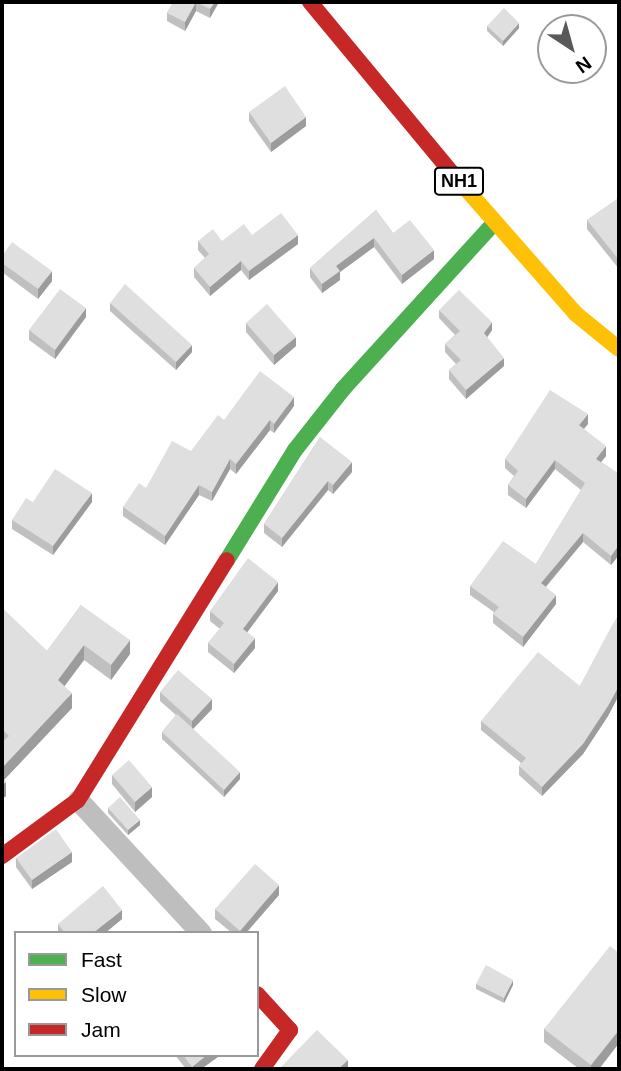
<!DOCTYPE html>
<style>
body{margin:0}
#map{position:relative;width:621px;height:1071px;overflow:hidden;background:#fff;font-family:Arial,sans-serif}
div>[style]{position:absolute}
[style*='--x']{left:calc(var(--x)*1px);top:calc(var(--y)*1px);width:calc(var(--w)*1px);rotate:calc(var(--a)*1deg)}
.street>*{height:21px;margin:-10.5px;padding:0 10.5px;transform-origin:10.5px;border-radius:10.5px;background:#bebebe}
.fast>*{height:16px;margin:-8px;padding:0 8px;transform-origin:8px;border-radius:8px;background:#4caf50}
.slow>*{height:16px;margin:-8px;padding:0 8px;transform-origin:8px;border-radius:8px;background:#ffc107}
.jam>*{height:16px;margin:-8px;padding:0 8px;transform-origin:8px;border-radius:8px;background:#c62828}
.wall>*{inset:0;background:#c0c0c0}
.shaded-wall>*{inset:0;background:#9c9c9c}
.building>*{inset:0;background:#dfdfdf}
span{translate:-50% -50%;white-space:nowrap;text-align:center;line-height:1.15;-webkit-text-stroke:5px #fff;paint-order:stroke}
.shield-label span{padding:2px 5px;background:#fff;border:2px solid;border-radius:5px;-webkit-text-stroke-width:0}
.shield-label{font-size:18px;color:#000;font-weight:700}
.frame{position:absolute;inset:0;border:4px solid #000;pointer-events:none}
.legend{position:absolute;left:14px;top:931px;width:245px;height:126px;box-sizing:border-box;background:#fff;border:2px solid #999;margin:0;padding:9px 12px;list-style:none;font-size:21px;color:#000}
.legend li{display:flex;align-items:center;gap:14px;height:35px}
.legend b{width:35px;border:2px solid #999}
.north{position:absolute;left:537px;top:14px;width:70px;height:70px;box-sizing:border-box;background:#fff;border:2px solid #999;border-radius:50%;rotate:144deg;font-size:19px;font-weight:700;line-height:28px;text-align:center;color:#000}
.north::after{content:'';display:block;margin:auto;width:24px;height:32px;background:#595959;clip-path:polygon(50% 0,100% 100%,50% 72%,0 100%)}
</style>
<div id="map">
<div class="street">
<i style="--x:78;--y:800;--w:181;--a:47.2"></i>
</div>
<div class="fast">
<i style="--x:227;--y:560;--w:129;--a:-58.3"></i>
<i style="--x:295;--y:450;--w:78;--a:-51.8"></i>
<i style="--x:343;--y:389;--w:224;--a:-47.7"></i>
</div>
<div class="slow">
<i style="--x:453;--y:174;--w:186;--a:48.7"></i>
<i style="--x:576;--y:314;--w:55;--a:39.1"></i>
</div>
<div class="jam">
<i style="--x:310;--y:2;--w:224;--a:50.3"></i>
<i style="--x:2;--y:856;--w:94;--a:-36.4"></i>
<i style="--x:78;--y:800;--w:282;--a:-58.2"></i>
<i style="--x:257;--y:994;--w:49;--a:47.5"></i>
<i style="--x:290;--y:1030;--w:48;--a:125.7"></i>
</div>
<div class="wall">
<i style="clip-path:polygon(173px 2px,219px 2px,210px 18px,196px 11px,185px 31px,167px 21px,167px 13px)"></i>
<i style="clip-path:polygon(487px 26px,519px 28px,503px 46px,487px 31px)"></i>
<i style="clip-path:polygon(249px 112px,306px 126px,271px 152px,249px 121px)"></i>
<i style="clip-path:polygon(619px 198px,619px 269px,587px 229px,587px 220px)"></i>
<i style="clip-path:polygon(376px 210px,393px 233px,434px 259px,402px 284px,374px 247px,340px 272px,340px 280px,322px 293px,310px 277px,310px 268px)"></i>
<i style="clip-path:polygon(252px 235px,298px 244px,249px 280px,241px 270px,210px 296px,194px 277px,194px 268px,205px 258px,198px 250px,198px 241px,222px 241px)"></i>
<i style="clip-path:polygon(2px 256px,52px 281px,38px 299px,2px 272px)"></i>
<i style="clip-path:polygon(110px 303px,192px 352px,176px 370px,110px 311px)"></i>
<i style="clip-path:polygon(439px 310px,492px 330px,487px 337px,504px 366px,466px 399px,449px 379px,449px 370px,456px 364px,445px 352px,445px 344px,455px 335px,439px 318px)"></i>
<i style="clip-path:polygon(86px 317px,55px 359px,29px 340px,29px 330px)"></i>
<i style="clip-path:polygon(246px 323px,296px 346px,274px 365px,246px 332px)"></i>
<i style="clip-path:polygon(294px 406px,274px 433px,270px 430px,236px 474px,230px 469px,212px 501px,199px 495px,165px 545px,123px 516px,123px 507px,191px 451px,224px 420px)"></i>
<i style="clip-path:polygon(588px 424px,584px 429px,606px 456px,601px 462px,619px 474px,619px 555px,611px 565px,583px 542px,546px 587px,556px 604px,523px 647px,493px 623px,493px 614px,494px 612px,470px 595px,470px 586px,536px 564px,581px 490px,555px 469px,526px 508px,508px 495px,508px 485px,514px 476px,505px 468px,505px 459px)"></i>
<i style="clip-path:polygon(320px 437px,352px 472px,333px 494px,328px 490px,282px 547px,264px 533px,264px 524px)"></i>
<i style="clip-path:polygon(33px 502px,92px 502px,53px 555px,12px 529px,12px 520px)"></i>
<i style="clip-path:polygon(278px 591px,247px 632px,255px 648px,234px 673px,208px 652px,208px 643px,220px 629px,210px 621px,210px 611px)"></i>
<i style="clip-path:polygon(81px 605px,130px 654px,111px 680px,84px 660px,64px 686px,72px 708px,4px 780px,6px 796px,2px 799px,2px 608px,47px 651px)"></i>
<i style="clip-path:polygon(619px 614px,619px 695px,608px 716px,583px 754px,542px 796px,519px 775px,519px 766px,521px 763px,481px 730px,481px 721px,580px 686px)"></i>
<i style="clip-path:polygon(160px 692px,212px 709px,193px 729px,240px 779px,224px 797px,162px 739px,162px 732px,176px 715px,160px 701px)"></i>
<i style="clip-path:polygon(112px 775px,152px 797px,135px 812px,112px 784px)"></i>
<i style="clip-path:polygon(108px 808px,140px 825px,128px 835px,108px 813px)"></i>
<i style="clip-path:polygon(619px 855px,619px 871px,618px 870px,618px 858px)"></i>
<i style="clip-path:polygon(16px 858px,72px 862px,32px 889px,16px 867px)"></i>
<i style="clip-path:polygon(279px 895px,246px 933px,232px 933px,215px 919px,215px 909px)"></i>
<i style="clip-path:polygon(122px 919px,105px 933px,58px 933px,58px 924px)"></i>
<i style="clip-path:polygon(619px 953px,619px 1043px,599px 1069px,579px 1069px,544px 1042px,544px 1029px)"></i>
<i style="clip-path:polygon(476px 984px,513px 985px,504px 1003px,476px 989px)"></i>
<i style="clip-path:polygon(175px 1055px,218px 1055px,218px 1057px,201px 1069px,186px 1069px)"></i>
</div>
<div class="shaded-wall">
<i style="clip-path:polygon(196px 2px,196px 11px,185px 31px,185px 22px)"></i>
<i style="clip-path:polygon(215px 2px,219px 2px,210px 18px,210px 9px)"></i>
<i style="clip-path:polygon(519px 23px,519px 28px,503px 46px,503px 41px)"></i>
<i style="clip-path:polygon(306px 117px,306px 126px,271px 152px,271px 143px)"></i>
<i style="clip-path:polygon(298px 235px,298px 244px,249px 280px,249px 271px)"></i>
<i style="clip-path:polygon(374px 238px,374px 247px,340px 272px,340px 280px,322px 293px,322px 284px,336px 266px)"></i>
<i style="clip-path:polygon(434px 250px,434px 259px,402px 284px,402px 275px)"></i>
<i style="clip-path:polygon(241px 261px,241px 270px,210px 296px,210px 287px)"></i>
<i style="clip-path:polygon(52px 271px,52px 281px,38px 299px,38px 289px)"></i>
<i style="clip-path:polygon(86px 308px,86px 317px,55px 359px,55px 350px)"></i>
<i style="clip-path:polygon(492px 322px,492px 330px,484px 342px,484px 333px)"></i>
<i style="clip-path:polygon(296px 337px,296px 346px,274px 365px,274px 355px)"></i>
<i style="clip-path:polygon(192px 345px,192px 352px,176px 370px,176px 362px)"></i>
<i style="clip-path:polygon(504px 358px,504px 366px,466px 399px,466px 390px)"></i>
<i style="clip-path:polygon(294px 397px,294px 406px,274px 433px,274px 424px)"></i>
<i style="clip-path:polygon(588px 414px,588px 424px,579px 434px,579px 425px)"></i>
<i style="clip-path:polygon(270px 420px,270px 430px,236px 474px,236px 464px)"></i>
<i style="clip-path:polygon(606px 446px,606px 456px,596px 468px,596px 459px)"></i>
<i style="clip-path:polygon(230px 459px,230px 469px,212px 501px,212px 492px)"></i>
<i style="clip-path:polygon(555px 460px,555px 469px,526px 508px,526px 499px)"></i>
<i style="clip-path:polygon(352px 462px,352px 472px,333px 494px,333px 485px)"></i>
<i style="clip-path:polygon(328px 481px,328px 490px,282px 547px,282px 538px)"></i>
<i style="clip-path:polygon(199px 485px,199px 495px,165px 545px,165px 536px)"></i>
<i style="clip-path:polygon(92px 493px,92px 502px,53px 555px,53px 546px)"></i>
<i style="clip-path:polygon(583px 533px,583px 542px,541px 592px,541px 583px)"></i>
<i style="clip-path:polygon(619px 545px,619px 555px,611px 565px,611px 556px)"></i>
<i style="clip-path:polygon(278px 582px,278px 591px,243px 638px,243px 629px)"></i>
<i style="clip-path:polygon(556px 595px,556px 604px,523px 647px,523px 637px)"></i>
<i style="clip-path:polygon(255px 638px,255px 648px,234px 673px,234px 664px)"></i>
<i style="clip-path:polygon(130px 640px,130px 654px,111px 680px,111px 665px)"></i>
<i style="clip-path:polygon(84px 645px,84px 660px,58px 695px,58px 680px)"></i>
<i style="clip-path:polygon(619px 686px,619px 695px,608px 716px,583px 754px,542px 796px,542px 787px)"></i>
<i style="clip-path:polygon(72px 693px,72px 708px,2px 782px,2px 768px)"></i>
<i style="clip-path:polygon(212px 699px,212px 709px,192px 730px,192px 721px)"></i>
<i style="clip-path:polygon(240px 772px,240px 779px,224px 797px,224px 790px)"></i>
<i style="clip-path:polygon(6px 782px,6px 796px,2px 799px,2px 785px)"></i>
<i style="clip-path:polygon(152px 787px,152px 797px,135px 812px,135px 802px)"></i>
<i style="clip-path:polygon(140px 820px,140px 825px,128px 835px,128px 830px)"></i>
<i style="clip-path:polygon(72px 852px,72px 862px,32px 889px,32px 880px)"></i>
<i style="clip-path:polygon(279px 885px,279px 895px,246px 933px,240px 933px,240px 931px)"></i>
<i style="clip-path:polygon(122px 910px,122px 919px,105px 933px,93px 933px)"></i>
<i style="clip-path:polygon(513px 980px,513px 985px,504px 1003px,504px 998px)"></i>
<i style="clip-path:polygon(619px 1030px,619px 1043px,599px 1069px,591px 1069px,591px 1065px)"></i>
<i style="clip-path:polygon(207px 1055px,218px 1055px,218px 1057px,201px 1069px,192px 1069px,192px 1067px)"></i>
<i style="clip-path:polygon(348px 1060px,348px 1069px,338px 1069px)"></i>
</div>
<div class="building">
<i style="clip-path:polygon(173px 2px,215px 2px,210px 9px,196px 2px,185px 22px,167px 13px)"></i>
<i style="clip-path:polygon(504px 8px,519px 23px,503px 41px,487px 26px)"></i>
<i style="clip-path:polygon(285px 86px,306px 117px,271px 143px,249px 112px)"></i>
<i style="clip-path:polygon(619px 198px,619px 260px,587px 220px)"></i>
<i style="clip-path:polygon(376px 210px,393px 233px,410px 220px,434px 250px,402px 275px,374px 238px,336px 266px,340px 271px,322px 284px,310px 268px)"></i>
<i style="clip-path:polygon(281px 213px,298px 235px,249px 271px,241px 261px,210px 287px,194px 268px,209px 254px,198px 241px,213px 229px,222px 241px,244px 224px,252px 235px)"></i>
<i style="clip-path:polygon(12px 242px,52px 271px,38px 289px,2px 263px,2px 256px)"></i>
<i style="clip-path:polygon(125px 284px,192px 345px,176px 362px,110px 303px)"></i>
<i style="clip-path:polygon(60px 289px,86px 308px,55px 350px,29px 330px)"></i>
<i style="clip-path:polygon(459px 290px,492px 322px,484px 333px,504px 358px,466px 390px,449px 370px,461px 360px,445px 344px,460px 331px,439px 310px)"></i>
<i style="clip-path:polygon(267px 304px,296px 337px,274px 355px,246px 323px)"></i>
<i style="clip-path:polygon(260px 371px,294px 397px,274px 424px,270px 420px,236px 464px,230px 459px,212px 492px,199px 485px,165px 536px,123px 507px,139px 483px,146px 488px,172px 441px,191px 451px,218px 415px,224px 420px)"></i>
<i style="clip-path:polygon(550px 390px,588px 414px,579px 425px,606px 446px,596px 459px,619px 474px,619px 507px,618px 509px,619px 510px,619px 545px,611px 556px,583px 533px,541px 583px,556px 595px,523px 637px,493px 614px,499px 607px,470px 586px,503px 541px,536px 564px,585px 483px,555px 460px,526px 499px,508px 485px,518px 471px,505px 459px)"></i>
<i style="clip-path:polygon(320px 437px,352px 462px,333px 485px,328px 481px,282px 538px,264px 524px)"></i>
<i style="clip-path:polygon(55px 469px,92px 493px,53px 546px,12px 520px,26px 498px,33px 502px)"></i>
<i style="clip-path:polygon(248px 558px,278px 582px,243px 629px,255px 638px,234px 664px,208px 643px,224px 623px,210px 611px)"></i>
<i style="clip-path:polygon(81px 605px,130px 640px,111px 665px,84px 645px,58px 680px,72px 693px,2px 768px,2px 742px,9px 736px,2px 729px,2px 608px,47px 651px)"></i>
<i style="clip-path:polygon(619px 614px,619px 686px,608px 706px,583px 744px,542px 787px,519px 766px,526px 758px,481px 721px,538px 652px,580px 686px,611px 627px)"></i>
<i style="clip-path:polygon(178px 670px,212px 699px,192px 721px,160px 692px)"></i>
<i style="clip-path:polygon(177px 714px,240px 772px,224px 790px,162px 732px)"></i>
<i style="clip-path:polygon(129px 760px,152px 787px,135px 802px,112px 775px)"></i>
<i style="clip-path:polygon(2px 776px,6px 782px,2px 785px)"></i>
<i style="clip-path:polygon(120px 797px,140px 820px,128px 830px,108px 808px)"></i>
<i style="clip-path:polygon(56px 829px,72px 852px,32px 880px,16px 858px)"></i>
<i style="clip-path:polygon(255px 864px,279px 885px,240px 931px,215px 909px)"></i>
<i style="clip-path:polygon(103px 886px,122px 910px,93px 933px,65px 933px,58px 924px)"></i>
<i style="clip-path:polygon(610px 946px,619px 953px,619px 1030px,591px 1065px,544px 1029px)"></i>
<i style="clip-path:polygon(486px 965px,513px 980px,504px 998px,476px 984px)"></i>
<i style="clip-path:polygon(317px 1030px,348px 1060px,338px 1069px,279px 1069px)"></i>
<i style="clip-path:polygon(183px 1055px,207px 1055px,192px 1067px)"></i>
</div>
<div class="shield-label">
<span style="left:459px;top:181px">NH1</span>
</div>
<div class="frame"></div>
<ul class="legend">
<li><b style="height:9px;background:#4caf50"></b>Fast</li>
<li><b style="height:9px;background:#ffc107"></b>Slow</li>
<li><b style="height:9px;background:#c62828"></b>Jam</li>
</ul>
<div class="north">N</div>
</div>
